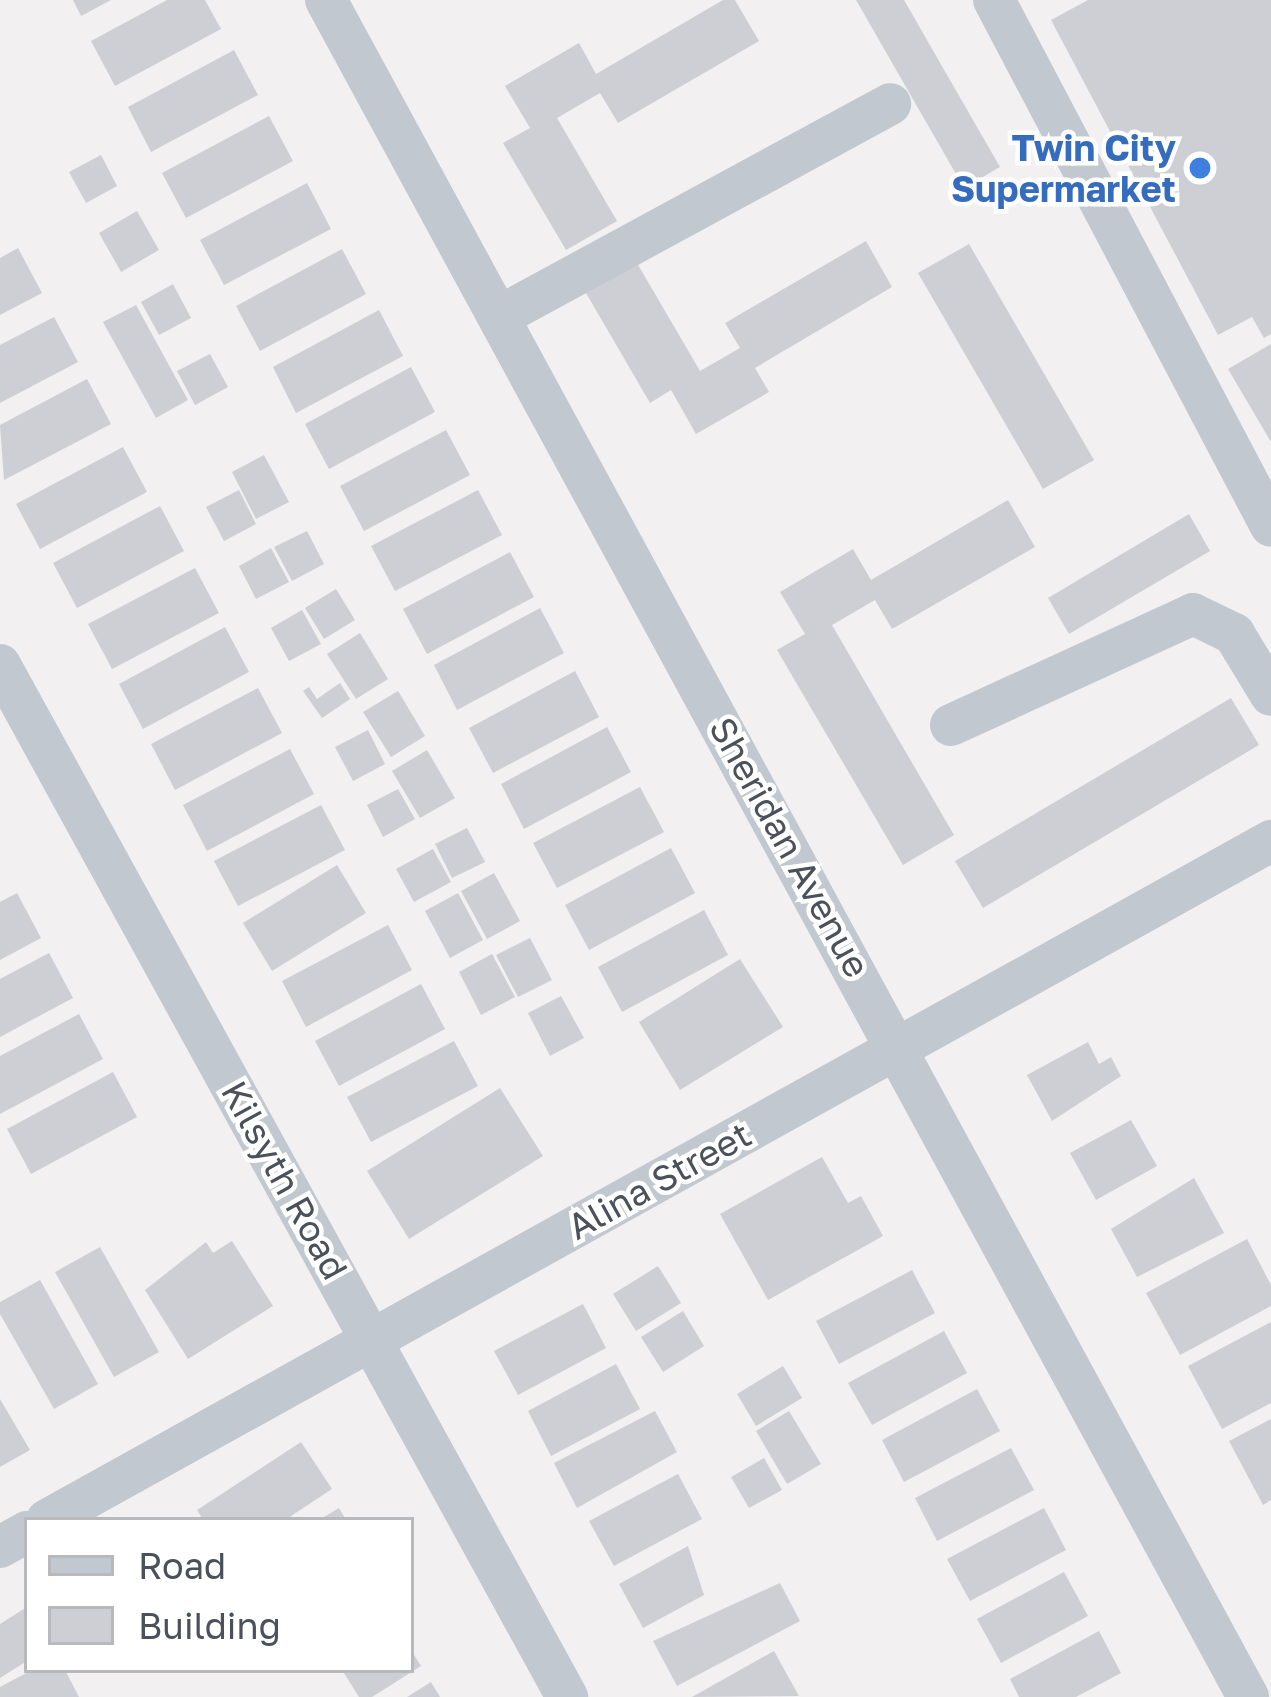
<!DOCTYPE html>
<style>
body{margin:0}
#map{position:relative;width:1271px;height:1697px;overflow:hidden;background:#f2f0f0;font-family:"Golos Text",sans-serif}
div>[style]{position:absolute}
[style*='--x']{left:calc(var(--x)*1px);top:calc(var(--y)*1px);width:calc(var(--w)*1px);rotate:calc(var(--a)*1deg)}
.building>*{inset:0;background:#cecfd4}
.minor>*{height:42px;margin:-21px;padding:0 21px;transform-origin:21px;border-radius:21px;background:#c2c8d0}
.dots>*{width:33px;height:33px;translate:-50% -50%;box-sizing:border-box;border:6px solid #fff;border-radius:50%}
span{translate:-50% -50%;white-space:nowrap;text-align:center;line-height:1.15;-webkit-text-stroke:9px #fff;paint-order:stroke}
.shop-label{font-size:36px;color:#366cbe;font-weight:700}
.right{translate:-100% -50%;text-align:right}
.street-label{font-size:36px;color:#4a515b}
.legend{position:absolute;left:24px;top:1517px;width:390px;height:156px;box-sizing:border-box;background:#fff;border:3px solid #b7b9bd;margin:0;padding:15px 21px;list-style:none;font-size:36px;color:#4a515b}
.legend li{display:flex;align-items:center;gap:24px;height:60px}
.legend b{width:60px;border:3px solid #b7b9bd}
</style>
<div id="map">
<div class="building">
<i style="clip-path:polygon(73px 0,111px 0,81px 16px)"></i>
<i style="clip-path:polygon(167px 0,205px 0,221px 29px,115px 86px,91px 41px)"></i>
<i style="clip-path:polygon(723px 0,735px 0,759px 41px,618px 123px,600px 93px,557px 118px,617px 221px,566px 250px,503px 143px,530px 128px,505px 86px,579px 43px,596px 74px)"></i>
<i style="clip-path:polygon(856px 0,904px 0,1000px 167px,964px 188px)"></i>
<i style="clip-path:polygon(1088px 0,1271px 0,1271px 334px,1264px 338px,1252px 317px,1218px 335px,1051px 20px)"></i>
<i style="clip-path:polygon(234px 50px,258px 95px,151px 152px,128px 107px)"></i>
<i style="clip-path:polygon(269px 116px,293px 161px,186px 218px,162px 173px)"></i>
<i style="clip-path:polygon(101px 155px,117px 186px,86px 203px,69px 172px)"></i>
<i style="clip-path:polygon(307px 183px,331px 229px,224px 285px,200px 240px)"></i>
<i style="clip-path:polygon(137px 211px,159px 250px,121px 272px,99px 233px)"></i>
<i style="clip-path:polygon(866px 241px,892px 287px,755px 368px,769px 392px,696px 434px,671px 390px,650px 403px,586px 293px,637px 263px,700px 371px,740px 348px,725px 323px)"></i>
<i style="clip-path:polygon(969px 244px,1094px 460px,1043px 489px,918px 273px)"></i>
<i style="clip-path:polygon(18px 248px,42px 293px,0 315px,0 258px)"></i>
<i style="clip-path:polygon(342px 249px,366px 294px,260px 351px,236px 306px)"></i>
<i style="clip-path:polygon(173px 284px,191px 318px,159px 335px,141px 302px)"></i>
<i style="clip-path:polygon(136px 305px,188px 400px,156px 418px,103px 322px)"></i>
<i style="clip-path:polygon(379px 310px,403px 356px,296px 413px,273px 367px)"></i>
<i style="clip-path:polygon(54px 317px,78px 362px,0 403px,0 345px)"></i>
<i style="clip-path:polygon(1271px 344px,1271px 442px,1228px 369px)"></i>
<i style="clip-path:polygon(210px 354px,228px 387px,195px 405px,177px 371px)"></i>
<i style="clip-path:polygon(411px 367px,435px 412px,329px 469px,305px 424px)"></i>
<i style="clip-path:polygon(87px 379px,111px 424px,4px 480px,0 425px)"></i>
<i style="clip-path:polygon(446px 430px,470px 475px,364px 531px,340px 486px)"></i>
<i style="clip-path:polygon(123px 447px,147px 492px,40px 549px,16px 504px)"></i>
<i style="clip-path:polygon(264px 455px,289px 502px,256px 519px,232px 472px)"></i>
<i style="clip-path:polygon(239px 490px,256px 524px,224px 541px,206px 507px)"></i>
<i style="clip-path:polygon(478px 490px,502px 535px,395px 591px,371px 546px)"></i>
<i style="clip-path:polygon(1008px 500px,1035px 547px,892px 629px,875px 600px,832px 625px,954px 835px,903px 865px,777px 650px,805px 634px,780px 592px,853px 549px,871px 580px)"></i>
<i style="clip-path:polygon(160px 506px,184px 551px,77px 608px,53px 563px)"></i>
<i style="clip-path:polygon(1189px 514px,1210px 551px,1069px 634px,1048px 598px)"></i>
<i style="clip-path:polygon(307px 531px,324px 564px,292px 581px,274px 547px)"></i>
<i style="clip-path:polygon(271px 548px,289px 582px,256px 599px,239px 566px)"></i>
<i style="clip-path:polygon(510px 552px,534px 597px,427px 654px,403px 609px)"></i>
<i style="clip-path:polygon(195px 568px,219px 613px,112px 669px,88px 624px)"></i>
<i style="clip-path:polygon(336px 589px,355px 620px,324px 639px,305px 608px)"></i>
<i style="clip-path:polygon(540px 608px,564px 653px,457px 710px,434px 665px)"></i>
<i style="clip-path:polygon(302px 610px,321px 644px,289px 661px,271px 628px)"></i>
<i style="clip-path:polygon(225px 627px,249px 672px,143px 729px,119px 684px)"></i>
<i style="clip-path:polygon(360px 633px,388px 679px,356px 699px,327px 654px)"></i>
<i style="clip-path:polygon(575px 671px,599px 717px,493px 773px,469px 728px)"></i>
<i style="clip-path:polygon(340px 683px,350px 699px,322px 718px,303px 691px,309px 687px,317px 699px)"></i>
<i style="clip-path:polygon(258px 688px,282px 733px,175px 790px,151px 744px)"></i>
<i style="clip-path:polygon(398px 691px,425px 736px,391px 757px,363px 712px)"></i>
<i style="clip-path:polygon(1231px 698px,1259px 745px,983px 908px,955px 861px)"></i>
<i style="clip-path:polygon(607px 727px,631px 772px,524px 829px,501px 784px)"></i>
<i style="clip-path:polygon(368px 730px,385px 764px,353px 781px,335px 747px)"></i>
<i style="clip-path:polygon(290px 749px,314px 794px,207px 851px,183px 805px)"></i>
<i style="clip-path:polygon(427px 750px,455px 798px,420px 818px,392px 771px)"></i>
<i style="clip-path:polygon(640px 787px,664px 832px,557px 888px,533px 843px)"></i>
<i style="clip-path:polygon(398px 789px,415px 819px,383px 837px,367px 805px)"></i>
<i style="clip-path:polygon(321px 805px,345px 850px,238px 906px,214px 861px)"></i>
<i style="clip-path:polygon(467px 828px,485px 862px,452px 878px,435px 844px)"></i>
<i style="clip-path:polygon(671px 848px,695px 893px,589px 950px,565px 905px)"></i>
<i style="clip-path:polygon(433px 849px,451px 882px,414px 902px,396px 869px)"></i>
<i style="clip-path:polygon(337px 865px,366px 913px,272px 971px,243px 923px)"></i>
<i style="clip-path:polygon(494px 873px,520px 921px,487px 939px,461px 891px)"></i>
<i style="clip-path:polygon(17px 893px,41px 938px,0 960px,0 902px)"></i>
<i style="clip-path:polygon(458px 893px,483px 940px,450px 958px,425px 911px)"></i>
<i style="clip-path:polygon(704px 910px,728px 955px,622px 1012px,598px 967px)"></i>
<i style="clip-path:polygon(388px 925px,412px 970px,306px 1027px,282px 981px)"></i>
<i style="clip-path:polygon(530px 938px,552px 980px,518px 997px,496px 955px)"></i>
<i style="clip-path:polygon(49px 953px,73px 998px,0 1037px,0 979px)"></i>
<i style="clip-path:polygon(492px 954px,515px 997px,481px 1015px,459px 972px)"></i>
<i style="clip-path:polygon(740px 959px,783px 1027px,680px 1090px,639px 1022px)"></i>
<i style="clip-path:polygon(421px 984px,445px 1029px,339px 1086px,315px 1041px)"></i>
<i style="clip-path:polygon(561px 996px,584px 1038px,550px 1056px,528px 1013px)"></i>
<i style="clip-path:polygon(79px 1014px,103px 1059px,0 1114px,0 1056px)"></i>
<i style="clip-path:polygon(454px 1041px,478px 1086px,371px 1142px,347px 1097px)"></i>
<i style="clip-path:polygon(1088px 1042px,1099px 1064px,1111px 1057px,1121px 1076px,1052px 1121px,1027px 1075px)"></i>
<i style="clip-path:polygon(113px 1072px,137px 1117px,31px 1174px,7px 1129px)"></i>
<i style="clip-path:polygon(500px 1088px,543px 1156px,409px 1239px,367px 1171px)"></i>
<i style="clip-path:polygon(1131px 1120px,1157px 1166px,1096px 1200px,1070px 1153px)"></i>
<i style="clip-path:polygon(822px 1157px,848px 1203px,861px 1196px,883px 1236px,768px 1300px,720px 1214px)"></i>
<i style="clip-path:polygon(1194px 1178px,1224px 1233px,1137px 1277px,1111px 1229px)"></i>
<i style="clip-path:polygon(1247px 1239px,1271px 1285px,1271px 1306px,1180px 1355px,1146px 1293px)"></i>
<i style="clip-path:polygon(232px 1241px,273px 1306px,188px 1359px,145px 1290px,206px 1242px,213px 1253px)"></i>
<i style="clip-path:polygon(100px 1247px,159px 1352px,114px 1377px,55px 1272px)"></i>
<i style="clip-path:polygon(658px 1266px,681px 1303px,636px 1331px,613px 1294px)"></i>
<i style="clip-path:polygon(912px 1270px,935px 1313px,839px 1364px,816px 1321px)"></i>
<i style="clip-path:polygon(40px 1280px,98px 1384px,54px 1409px,0 1314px,0 1302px)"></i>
<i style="clip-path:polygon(583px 1304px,606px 1348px,518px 1395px,494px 1351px)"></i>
<i style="clip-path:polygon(683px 1311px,704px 1346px,663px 1372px,641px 1337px)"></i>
<i style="clip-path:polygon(1271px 1322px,1271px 1403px,1222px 1429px,1188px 1366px)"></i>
<i style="clip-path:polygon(944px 1331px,967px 1373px,872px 1425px,848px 1383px)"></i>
<i style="clip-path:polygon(616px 1364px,640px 1409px,551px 1456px,528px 1411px)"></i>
<i style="clip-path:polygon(783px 1366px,802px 1398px,756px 1426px,737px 1394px)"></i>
<i style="clip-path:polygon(977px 1389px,1000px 1431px,904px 1482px,882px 1440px)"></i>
<i style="clip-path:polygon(0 1399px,30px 1450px,0 1467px)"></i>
<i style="clip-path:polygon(655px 1411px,677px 1452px,577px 1508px,554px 1463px)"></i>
<i style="clip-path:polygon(789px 1411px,821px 1464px,787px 1484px,756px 1431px)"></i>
<i style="clip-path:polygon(1271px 1419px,1271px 1500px,1263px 1505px,1229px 1441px)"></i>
<i style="clip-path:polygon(301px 1442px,332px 1489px,285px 1520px,203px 1520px,197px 1510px)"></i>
<i style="clip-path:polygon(1011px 1448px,1034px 1490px,937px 1541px,915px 1498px)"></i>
<i style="clip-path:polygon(764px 1458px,782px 1490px,749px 1508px,731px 1477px)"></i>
<i style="clip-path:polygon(678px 1474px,702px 1519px,614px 1566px,589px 1521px)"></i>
<i style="clip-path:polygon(339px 1508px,346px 1520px,319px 1520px)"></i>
<i style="clip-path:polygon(1044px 1508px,1066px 1550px,970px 1601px,947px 1559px)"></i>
<i style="clip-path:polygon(688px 1546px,704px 1595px,643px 1628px,619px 1584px)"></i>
<i style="clip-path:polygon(1064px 1572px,1088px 1616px,1001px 1663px,977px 1619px)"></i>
<i style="clip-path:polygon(780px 1583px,800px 1621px,677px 1686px,653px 1641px)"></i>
<i style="clip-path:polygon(27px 1607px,27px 1661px,0 1678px,0 1624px)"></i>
<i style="clip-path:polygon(1099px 1631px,1121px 1673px,1076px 1697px,1019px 1697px,1010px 1679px)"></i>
<i style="clip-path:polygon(411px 1650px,421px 1666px,372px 1697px,359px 1697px,342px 1670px,411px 1670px)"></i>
<i style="clip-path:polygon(774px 1651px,799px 1696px,692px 1697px)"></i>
<i style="clip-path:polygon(32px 1670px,65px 1670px,79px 1697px,0 1697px,0 1687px)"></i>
<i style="clip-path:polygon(431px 1682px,440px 1697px,407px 1697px)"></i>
</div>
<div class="minor">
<i style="--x:326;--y:0;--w:1931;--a:61.48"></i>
<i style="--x:994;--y:0;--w:594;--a:62.23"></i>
<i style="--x:500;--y:316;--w:444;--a:-28.5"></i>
<i style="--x:0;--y:665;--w:1178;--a:61.21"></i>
<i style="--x:951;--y:725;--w:266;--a:-24.6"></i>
<i style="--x:1193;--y:614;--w:46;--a:26"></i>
<i style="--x:1234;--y:634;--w:71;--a:58.8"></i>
<i style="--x:47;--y:1520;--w:1400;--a:-29.02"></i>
<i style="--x:0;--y:1547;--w:31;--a:-29"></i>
</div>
<div class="dots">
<i style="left:1200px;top:168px;background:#3f7fe0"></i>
</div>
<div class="shop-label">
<span class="right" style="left:1176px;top:168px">Twin City<br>Supermarket</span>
</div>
<div class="street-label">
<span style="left:790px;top:847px;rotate:61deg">Sheridan Avenue</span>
<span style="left:285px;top:1180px;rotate:61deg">Kilsyth Road</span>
<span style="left:659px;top:1180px;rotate:-29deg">Alina Street</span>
</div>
<ul class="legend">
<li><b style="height:15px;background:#c2c8d0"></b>Road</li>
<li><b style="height:33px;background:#cecfd4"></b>Building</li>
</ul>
</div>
